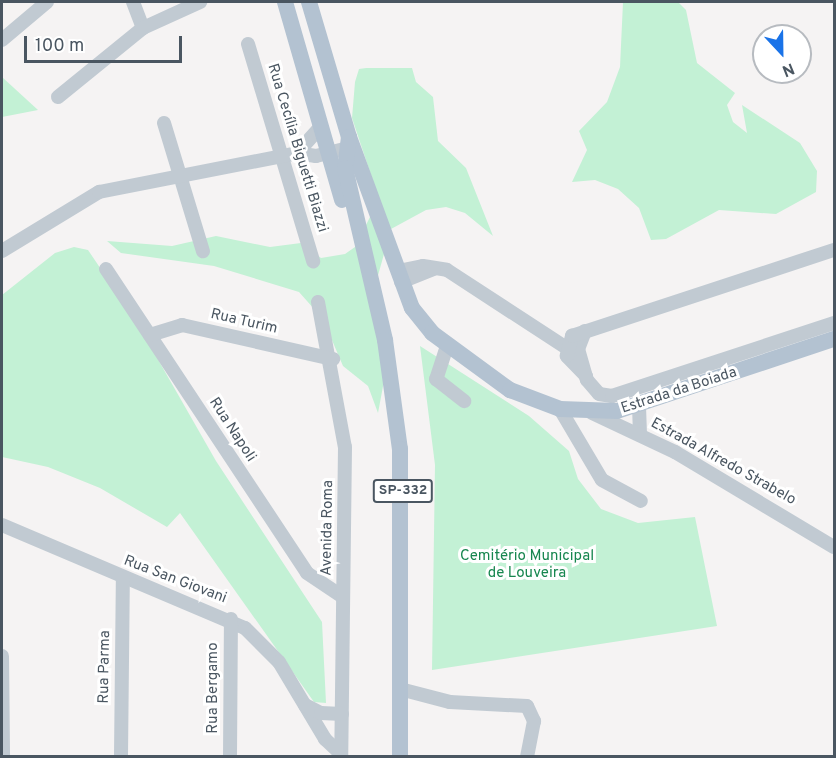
<!DOCTYPE html>
<meta charset="utf-8">
<style>
body{margin:0}
#map{position:relative;width:836px;height:758px;overflow:hidden;background:#f5f3f3;font-family:Overpass,sans-serif}
div>[style]{position:absolute}
[style*='--x']{left:calc(var(--x)*1px);top:calc(var(--y)*1px);width:calc(var(--w)*1px);rotate:calc(var(--a)*1deg)}
.green>*{inset:0;background:#c3f1d5}
.minor>*{height:14px;margin:-7px;padding:0 7px;transform-origin:7px;border-radius:7px;background:#c1cad2}
.major>*{height:16px;margin:-8px;padding:0 8px;transform-origin:8px;border-radius:8px;background:#b3c2d1}
span{translate:-50% -50%;white-space:nowrap;text-align:center;line-height:1.15;-webkit-text-stroke:6px #fff;paint-order:stroke}
.shield-label span{padding:2px 4px;background:#fff;border:2px solid;border-radius:4px;-webkit-text-stroke-width:0}
.shield-label{font-size:14px;color:#4a5661;font-weight:700}
.street-label{font-size:15px;color:#4a5661}
.park-label{font-size:15px;color:#17864f}
.frame{position:absolute;inset:0;border:3px solid #4a5661;pointer-events:none}
.north{position:absolute;left:752px;top:24px;width:60px;height:60px;box-sizing:border-box;background:#fff;border:2px solid #b7bbc0;border-radius:50%;rotate:158deg;font-size:16px;font-weight:700;line-height:24px;text-align:center;color:#4a5661}
.north::after{content:'';display:block;margin:auto;width:21px;height:27px;background:#1a73e8;clip-path:polygon(50% 0,100% 100%,50% 72%,0 100%)}
.scale{position:absolute;left:24px;top:36px;width:158px;height:27px;box-sizing:border-box;border:3px solid #4a5661;border-top:0;padding-left:8px;font-size:18px;line-height:21px;white-space:nowrap;color:#4a5661;-webkit-text-stroke:4px #fff;paint-order:stroke}
</style>
<div id="map">
<div class="green">
<i style="clip-path:polygon(623px 2px,678px 2px,686px 10px,697px 63px,735px 93px,727px 105px,733px 122px,747px 133px,742px 105px,800px 143px,817px 171px,816px 192px,776px 214px,719px 210px,666px 239px,651px 240px,639px 208px,618px 189px,595px 180px,572px 182px,587px 150px,579px 131px,607px 102px,620px 67px)"></i>
<i style="clip-path:polygon(366px 68px,412px 68px,416px 82px,433px 97px,438px 141px,466px 168px,493px 236px,465px 213px,446px 207px,426px 210px,391px 229px,377px 279px,390px 349px,378px 413px,368px 386px,343px 366px,323px 319px,299px 292px,214px 266px,121px 253px,107px 241px,172px 246px,216px 236px,270px 247px,301px 243px,321px 258px,345px 254px,355px 247px,379px 199px,352px 118px,355px 82px,359px 69px)"></i>
<i style="clip-path:polygon(2px 77px,38px 110px,2px 117px)"></i>
<i style="clip-path:polygon(74px 247px,88px 250px,136px 321px,216px 461px,322px 622px,326px 703px,314px 702px,180px 513px,167px 527px,100px 488px,48px 467px,2px 457px,2px 295px,55px 253px)"></i>
<i style="clip-path:polygon(420px 346px,529px 416px,569px 451px,578px 479px,601px 509px,638px 523px,695px 517px,717px 626px,432px 670px,435px 465px)"></i>
</div>
<div class="minor">
<i style="--x:133;--y:2;--w:28;--a:69"></i>
<i style="--x:2;--y:40;--w:59;--a:-40.2"></i>
<i style="--x:248;--y:44;--w:227;--a:73.3"></i>
<i style="--x:58;--y:97;--w:109;--a:-39.1"></i>
<i style="--x:143;--y:28;--w:63;--a:-24.5"></i>
<i style="--x:164;--y:123;--w:134;--a:73.1"></i>
<i style="--x:297;--y:153;--w:19;--a:9"></i>
<i style="--x:316;--y:156;--w:30;--a:-14"></i>
<i style="--x:2;--y:251;--w:114;--a:-31.3"></i>
<i style="--x:99;--y:192;--w:202;--a:-11.1"></i>
<i style="--x:297;--y:153;--w:31;--a:-48"></i>
<i style="--x:106;--y:269;--w:364;--a:56.5"></i>
<i style="--x:307;--y:573;--w:43;--a:33.7"></i>
<i style="--x:398;--y:271;--w:25;--a:-11"></i>
<i style="--x:423;--y:266;--w:24;--a:9"></i>
<i style="--x:447;--y:270;--w:141;--a:33.1"></i>
<i style="--x:401;--y:282;--w:35;--a:-22"></i>
<i style="--x:318;--y:302;--w:147;--a:79.5"></i>
<i style="--x:345;--y:447;--w:309;--a:90.7"></i>
<i style="--x:585;--y:331;--w:19;--a:111"></i>
<i style="--x:578;--y:349;--w:32;--a:74"></i>
<i style="--x:587;--y:380;--w:18;--a:49"></i>
<i style="--x:599;--y:394;--w:13;--a:9"></i>
<i style="--x:612;--y:396;--w:234;--a:-18.2"></i>
<i style="--x:150;--y:335;--w:34;--a:-17"></i>
<i style="--x:182;--y:325;--w:155;--a:12.7"></i>
<i style="--x:447;--y:346;--w:35;--a:108"></i>
<i style="--x:436;--y:379;--w:36;--a:38"></i>
<i style="--x:586;--y:376;--w:28;--a:-134"></i>
<i style="--x:567;--y:356;--w:21;--a:-76"></i>
<i style="--x:572;--y:336;--w:276;--a:-18.2"></i>
<i style="--x:639;--y:406;--w:29;--a:88"></i>
<i style="--x:560;--y:409;--w:82;--a:59.4"></i>
<i style="--x:602;--y:480;--w:44;--a:28.3"></i>
<i style="--x:592;--y:413;--w:92;--a:25.2"></i>
<i style="--x:675;--y:452;--w:185;--a:30.9"></i>
<i style="--x:2;--y:525;--w:264;--a:23"></i>
<i style="--x:245;--y:628;--w:48;--a:45"></i>
<i style="--x:279;--y:662;--w:90;--a:59.1"></i>
<i style="--x:325;--y:739;--w:22;--a:43"></i>
<i style="--x:2;--y:656;--w:100;--a:89.4"></i>
<i style="--x:400;--y:689;--w:52;--a:14.6"></i>
<i style="--x:450;--y:702;--w:77;--a:3"></i>
<i style="--x:527;--y:706;--w:17;--a:65"></i>
<i style="--x:534;--y:721;--w:36;--a:101"></i>
<i style="--x:305;--y:705;--w:18;--a:27"></i>
<i style="--x:321;--y:713;--w:21;--a:3"></i>
<i style="--x:121;--y:756;--w:178;--a:-89.4"></i>
<i style="--x:230;--y:756;--w:137;--a:-89.6"></i>
</div>
<div class="major">
<i style="--x:285;--y:2;--w:206;--a:73.9"></i>
<i style="--x:309;--y:2;--w:141;--a:73.5"></i>
<i style="--x:349;--y:137;--w:182;--a:69.8"></i>
<i style="--x:412;--y:308;--w:32;--a:51"></i>
<i style="--x:432;--y:333;--w:97;--a:36.2"></i>
<i style="--x:510;--y:390;--w:53;--a:20.8"></i>
<i style="--x:560;--y:409;--w:57;--a:2"></i>
<i style="--x:617;--y:411;--w:229;--a:-18.4"></i>
<i style="--x:349;--y:137;--w:31;--a:97"></i>
<i style="--x:345;--y:168;--w:177;--a:76.9"></i>
<i style="--x:385;--y:340;--w:110;--a:82.2"></i>
<i style="--x:400;--y:449;--w:307;--a:90"></i>
</div>
<div class="shield-label">
<span style="left:403px;top:491px">SP-332</span>
</div>
<div class="street-label">
<span style="left:297px;top:148px;rotate:73deg">Rua Cecília Biguetti Biazzi</span>
<span style="left:244px;top:322px;rotate:13deg">Rua Turim</span>
<span style="left:679px;top:391px;rotate:-18deg">Estrada da Boiada</span>
<span style="left:232px;top:430px;rotate:57deg">Rua Napoli</span>
<span style="left:723px;top:462px;rotate:29deg">Estrada Alfredo Strabelo</span>
<span style="left:328px;top:528px;rotate:-89deg">Avenida Roma</span>
<span style="left:175px;top:580px;rotate:21deg">Rua San Giovani</span>
<span style="left:105px;top:667px;rotate:-89deg">Rua Parma</span>
<span style="left:214px;top:688px;rotate:-90deg">Rua Bergamo</span>
</div>
<div class="park-label">
<span style="left:527px;top:565px">Cemitério Municipal<br>de Louveira</span>
</div>
<div class="frame"></div>
<div class="north">N</div>
<div class="scale">100 m</div>
</div>
